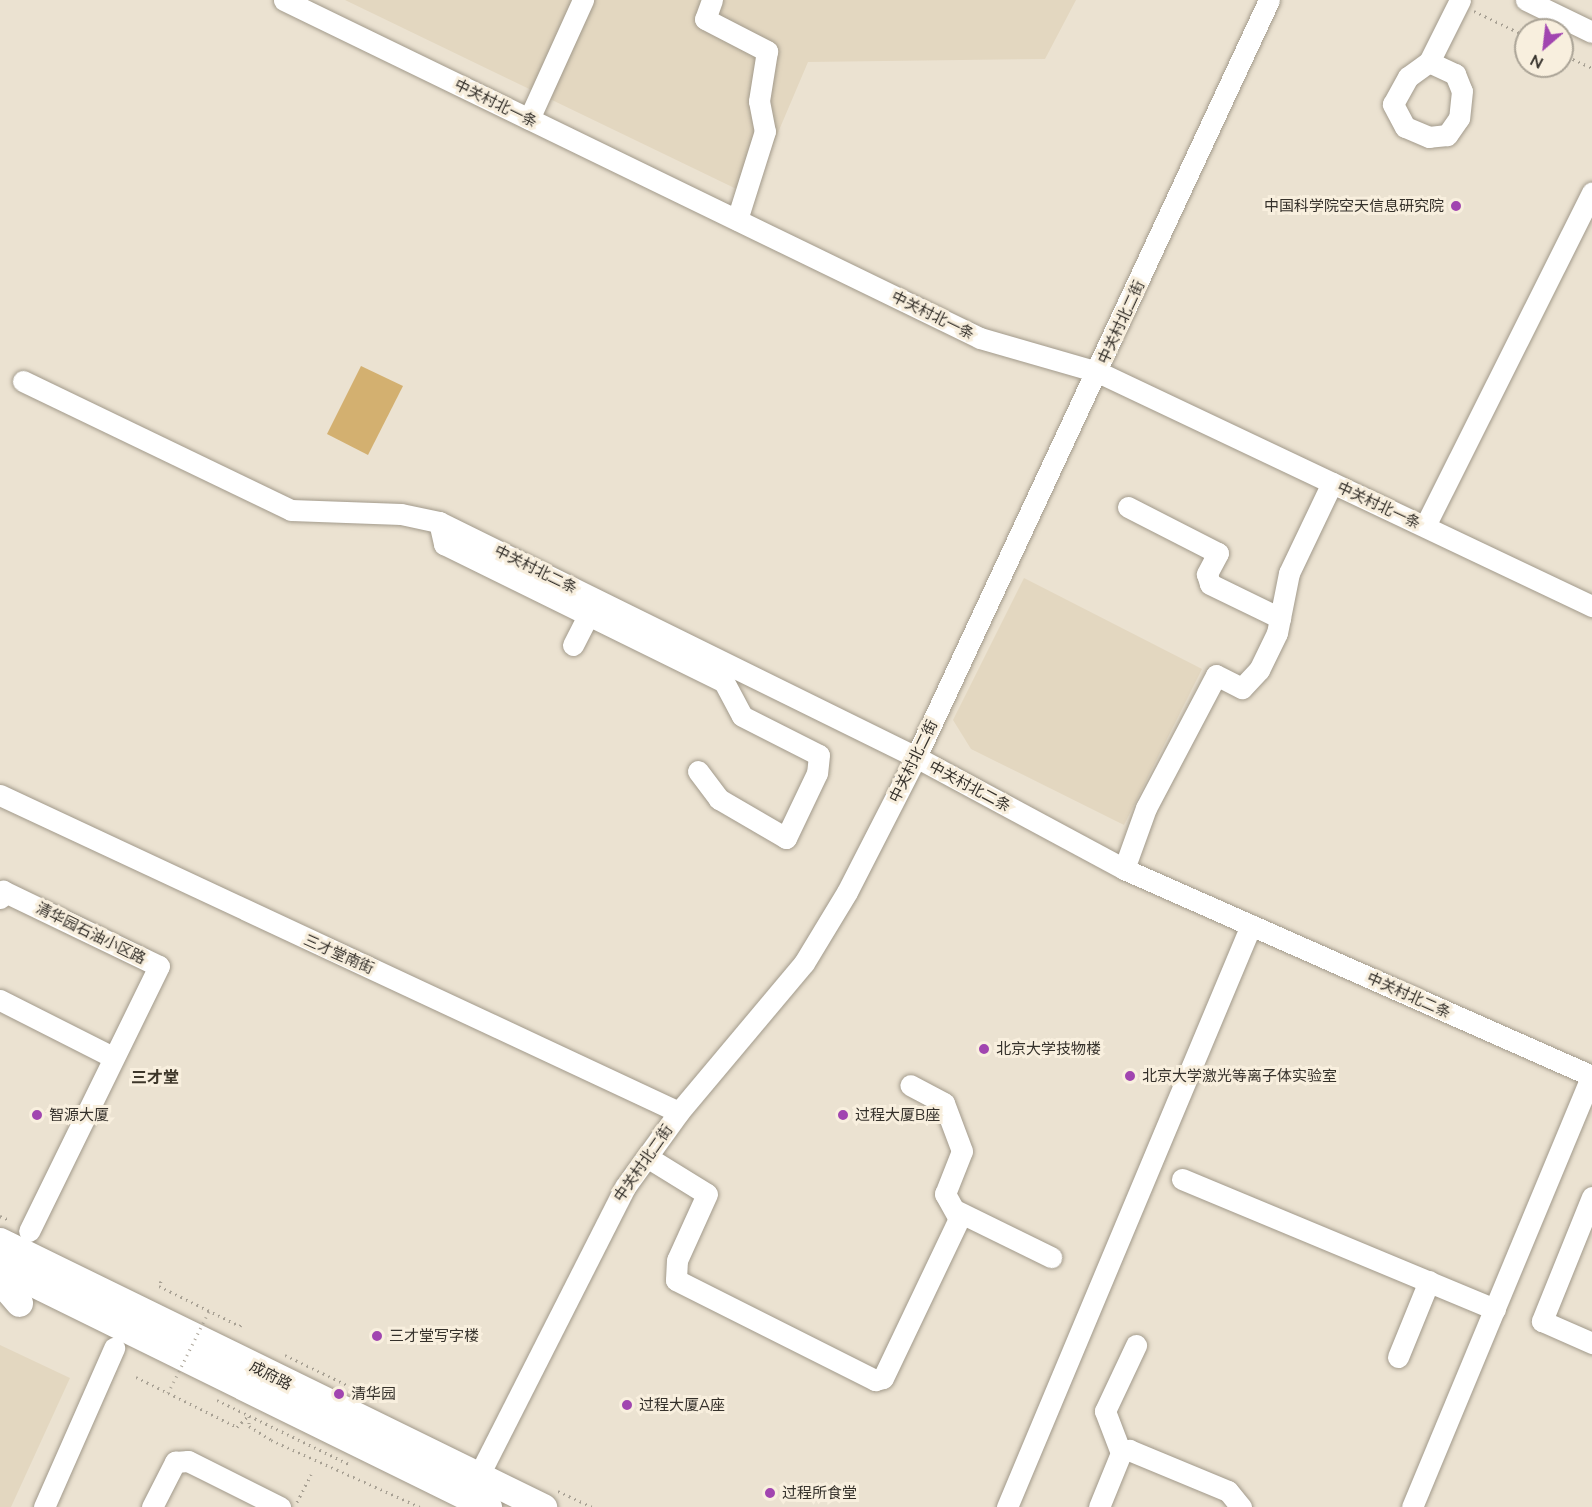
<!DOCTYPE html>
<meta charset="utf-8">
<style>
body{margin:0}
#map{position:relative;width:1592px;height:1507px;overflow:hidden;background:#ebe2d1;font-family:Mulish,"Noto Sans SC",sans-serif}
div>[style]{position:absolute}
[style*='--x']{left:calc(var(--x)*1px);top:calc(var(--y)*1px);width:calc(var(--w)*1px);rotate:calc(var(--a)*1deg)}
.built>*{inset:0;background:#e3d7c0}
.green>*{inset:0;background:#d3b070}
.path>*{height:3px;margin-top:-1.5px;transform-origin:0;background:repeating-linear-gradient(90deg,#a8a194 0 1.5px,transparent 0 6px)}
.roads{filter:drop-shadow(0 0 2px #a29a8b) drop-shadow(0 0 2px #a29a8b)}
.minor>*{height:21px;margin:-10.5px;padding:0 10.5px;transform-origin:10.5px;border-radius:10.5px;background:#fff}
.major>*{height:27px;margin:-13.5px;padding:0 13.5px;transform-origin:13.5px;border-radius:13.5px;background:#fff}
.path-bridge>*{height:3px;margin-top:-1.5px;transform-origin:0;background:repeating-linear-gradient(90deg,#a8a194 0 1.5px,transparent 0 6px)}
.dots>*{width:16px;height:16px;translate:-50% -50%;box-sizing:border-box;border:3px solid #f8efde;border-radius:50%}
span{translate:-50% -50%;white-space:nowrap;text-align:center;line-height:1.15;-webkit-text-stroke:6px #f8efde;paint-order:stroke}
.street-label{font-size:15px;color:#35312b}
.poi-label{font-size:15px;color:#35312b}
.right{translate:-100% -50%;text-align:right}
.left{translate:0 -50%;text-align:left}
.neighbourhood-label{font-size:16px;color:#3d3629;font-weight:700}
.north{position:absolute;left:1514px;top:18px;width:60px;height:60px;box-sizing:border-box;background:#f8efde;border:2px solid #aaa396;border-radius:50%;rotate:208deg;font-size:16px;font-weight:700;line-height:24px;text-align:center;color:#35312b}
.north::after{content:'';display:block;margin:auto;width:21px;height:27px;background:#a145b0;clip-path:polygon(50% 0,100% 100%,50% 72%,0 100%)}
</style>
<div id="map">
<div class="built">
<i style="clip-path:polygon(345px 0,1076px 0,1045px 59px,808px 62px,751px 196px)"></i>
<i style="clip-path:polygon(1024px 578px,1202px 669px,1124px 825px,971px 749px,953px 720px)"></i>
<i style="clip-path:polygon(0 1345px,70px 1378px,11px 1507px,0 1507px)"></i>
</div>
<div class="green">
<i style="clip-path:polygon(361px 366px,403px 386px,368px 455px,327px 434px)"></i>
</div>
<div class="path">
<i style="--x:1474;--y:11;--w:58;--a:25.7"></i>
<i style="--x:1562;--y:54;--w:33;--a:25"></i>
<i style="--x:0;--y:1216;--w:8;--a:23"></i>
<i style="--x:161;--y:1281;--w:5;--a:112"></i>
<i style="--x:159;--y:1286;--w:90;--a:26.3"></i>
<i style="--x:240;--y:1326;--w:5;--a:-53"></i>
<i style="--x:285;--y:1355;--w:101;--a:25.8"></i>
<i style="--x:136;--y:1377;--w:113;--a:26.3"></i>
<i style="--x:237;--y:1427;--w:17;--a:-45"></i>
<i style="--x:217;--y:1400;--w:149;--a:25.9"></i>
<i style="--x:249;--y:1416;--w:10;--a:90"></i>
<i style="--x:249;--y:1426;--w:26;--a:32"></i>
<i style="--x:271;--y:1440;--w:163;--a:24.2"></i>
<i style="--x:558;--y:1491;--w:38;--a:25"></i>
<i style="--x:297;--y:1502;--w:31;--a:-63"></i>
</div>
<div class="roads">
<div class="minor">
<i style="--x:284;--y:0;--w:774;--a:25.9"></i>
<i style="--x:980;--y:338;--w:123;--a:16.1"></i>
<i style="--x:1098;--y:372;--w:547;--a:25.35"></i>
<i style="--x:712;--y:0;--w:20;--a:110"></i>
<i style="--x:705;--y:19;--w:70;--a:27.3"></i>
<i style="--x:767;--y:51;--w:51;--a:99.1"></i>
<i style="--x:759;--y:101;--w:31;--a:79"></i>
<i style="--x:765;--y:131;--w:93;--a:107.5"></i>
<i style="--x:1526;--y:0;--w:73;--a:25.9"></i>
<i style="--x:1429;--y:62;--w:29;--a:25"></i>
<i style="--x:1455;--y:74;--w:18;--a:68"></i>
<i style="--x:1462;--y:91;--w:27;--a:96"></i>
<i style="--x:1459;--y:118;--w:21;--a:125"></i>
<i style="--x:1447;--y:135;--w:18;--a:174"></i>
<i style="--x:1429;--y:137;--w:26;--a:-157"></i>
<i style="--x:1405;--y:127;--w:26;--a:-118"></i>
<i style="--x:1393;--y:104;--w:31;--a:-61"></i>
<i style="--x:1408;--y:77;--w:26;--a:-36"></i>
<i style="--x:1429;--y:62;--w:69;--a:-63.4"></i>
<i style="--x:529;--y:119;--w:131;--a:-65.6"></i>
<i style="--x:23;--y:381;--w:297;--a:25.7"></i>
<i style="--x:291;--y:510;--w:110;--a:2.1"></i>
<i style="--x:401;--y:514;--w:39;--a:12"></i>
<i style="--x:439;--y:522;--w:532;--a:26.23"></i>
<i style="--x:916;--y:757;--w:236;--a:28.3"></i>
<i style="--x:1124;--y:869;--w:512;--a:23.86"></i>
<i style="--x:1128;--y:507;--w:101;--a:27.1"></i>
<i style="--x:1218;--y:553;--w:24;--a:118"></i>
<i style="--x:1207;--y:574;--w:10;--a:73"></i>
<i style="--x:1210;--y:584;--w:78;--a:25.9"></i>
<i style="--x:439;--y:522;--w:23;--a:77"></i>
<i style="--x:444;--y:544;--w:312;--a:26.2"></i>
<i style="--x:724;--y:682;--w:38;--a:62"></i>
<i style="--x:742;--y:716;--w:86;--a:26.9"></i>
<i style="--x:819;--y:755;--w:18;--a:96"></i>
<i style="--x:817;--y:773;--w:72;--a:115.5"></i>
<i style="--x:786;--y:838;--w:78;--a:-149.8"></i>
<i style="--x:719;--y:799;--w:35;--a:-127"></i>
<i style="--x:1425;--y:526;--w:373;--a:-63.4"></i>
<i style="--x:573;--y:645;--w:34;--a:-63"></i>
<i style="--x:0;--y:795;--w:749;--a:25.03"></i>
<i style="--x:1124;--y:869;--w:65;--a:-70.2"></i>
<i style="--x:1146;--y:808;--w:150;--a:-62.2"></i>
<i style="--x:1216;--y:675;--w:29;--a:27"></i>
<i style="--x:1242;--y:688;--w:25;--a:-47"></i>
<i style="--x:1259;--y:670;--w:41;--a:-64.1"></i>
<i style="--x:1277;--y:633;--w:61;--a:-78.7"></i>
<i style="--x:1289;--y:573;--w:100;--a:-64.5"></i>
<i style="--x:0;--y:898;--w:8;--a:-67"></i>
<i style="--x:3;--y:891;--w:173;--a:25.7"></i>
<i style="--x:159;--y:966;--w:295;--a:116.1"></i>
<i style="--x:0;--y:1000;--w:127;--a:26.8"></i>
<i style="--x:647;--y:1157;--w:70;--a:31.7"></i>
<i style="--x:707;--y:1194;--w:72;--a:114.4"></i>
<i style="--x:677;--y:1260;--w:20;--a:93"></i>
<i style="--x:676;--y:1280;--w:223;--a:26.7"></i>
<i style="--x:875;--y:1380;--w:8;--a:-14"></i>
<i style="--x:883;--y:1378;--w:176;--a:-64.5"></i>
<i style="--x:959;--y:1219;--w:29;--a:-119"></i>
<i style="--x:945;--y:1194;--w:46;--a:-68.4"></i>
<i style="--x:962;--y:1151;--w:51;--a:-110.6"></i>
<i style="--x:944;--y:1103;--w:38;--a:-152"></i>
<i style="--x:1182;--y:1179;--w:339;--a:22.6"></i>
<i style="--x:1592;--y:1197;--w:134;--a:112"></i>
<i style="--x:1542;--y:1321;--w:55;--a:23.7"></i>
<i style="--x:957;--y:1211;--w:105;--a:26.1"></i>
<i style="--x:1398;--y:1357;--w:82;--a:-67.8"></i>
<i style="--x:1121;--y:1453;--w:45;--a:-110.9"></i>
<i style="--x:1105;--y:1411;--w:73;--a:-64.8"></i>
<i style="--x:478;--y:1477;--w:325;--a:-63.1"></i>
<i style="--x:625;--y:1187;--w:92;--a:-54.2"></i>
<i style="--x:679;--y:1112;--w:194;--a:-50"></i>
<i style="--x:804;--y:963;--w:83;--a:-58.8"></i>
<i style="--x:847;--y:892;--w:152;--a:-62.9"></i>
<i style="--x:916;--y:757;--w:835;--a:-65"></i>
<i style="--x:44;--y:1507;--w:174;--a:-66.2"></i>
<i style="--x:152;--y:1507;--w:51;--a:-62.9"></i>
<i style="--x:175;--y:1462;--w:13;--a:-4"></i>
<i style="--x:188;--y:1461;--w:103;--a:26.6"></i>
<i style="--x:1007;--y:1507;--w:631;--a:-67.25"></i>
<i style="--x:1099;--y:1507;--w:58;--a:-67.8"></i>
<i style="--x:1121;--y:1453;--w:9;--a:-21"></i>
<i style="--x:1129;--y:1450;--w:107;--a:22.5"></i>
<i style="--x:1228;--y:1491;--w:21;--a:51"></i>
<i style="--x:1412;--y:1507;--w:468;--a:-67.4"></i>
</div>
<div class="major">
<i style="--x:0;--y:1241;--w:605;--a:26.1"></i>
<i style="--x:0;--y:1267;--w:544;--a:26.19"></i>
<i style="--x:0;--y:1281;--w:29;--a:49"></i>
</div>
</div>
<div class="path-bridge">
<i style="--x:168;--y:1393;--w:92;--a:-63.4"></i>
</div>
<div class="dots">
<i style="left:1456px;top:206px;background:#a145b0"></i>
<i style="left:984px;top:1049px;background:#a145b0"></i>
<i style="left:1130px;top:1076px;background:#a145b0"></i>
<i style="left:37px;top:1115px;background:#a145b0"></i>
<i style="left:843px;top:1115px;background:#a145b0"></i>
<i style="left:377px;top:1336px;background:#a145b0"></i>
<i style="left:339px;top:1394px;background:#a145b0"></i>
<i style="left:627px;top:1405px;background:#a145b0"></i>
<i style="left:770px;top:1493px;background:#a145b0"></i>
</div>
<div class="street-label">
<span style="left:496px;top:103px;rotate:26deg">中关村北一条</span>
<span style="left:933px;top:315px;rotate:26deg">中关村北一条</span>
<span style="left:1121px;top:322px;rotate:-65deg">中关村北二街</span>
<span style="left:1379px;top:505px;rotate:25deg">中关村北一条</span>
<span style="left:536px;top:569px;rotate:26deg">中关村北二条</span>
<span style="left:913px;top:761px;rotate:-64deg">中关村北二街</span>
<span style="left:970px;top:786px;rotate:28deg">中关村北二条</span>
<span style="left:91px;top:933px;rotate:26deg">清华园石油小区路</span>
<span style="left:339px;top:954px;rotate:24deg">三才堂南街</span>
<span style="left:1409px;top:995px;rotate:24deg">中关村北二条</span>
<span style="left:643px;top:1163px;rotate:-55deg">中关村北二街</span>
<span style="left:271px;top:1375px;rotate:27deg">成府路</span>
</div>
<div class="poi-label">
<span class="right" style="left:1444px;top:206px">中国科学院空天信息研究院</span>
<span class="left" style="left:996px;top:1049px">北京大学技物楼</span>
<span class="left" style="left:1142px;top:1076px">北京大学激光等离子体实验室</span>
<span class="left" style="left:49px;top:1115px">智源大厦</span>
<span class="left" style="left:855px;top:1115px">过程大厦B座</span>
<span class="left" style="left:389px;top:1336px">三才堂写字楼</span>
<span class="left" style="left:351px;top:1394px">清华园</span>
<span class="left" style="left:639px;top:1405px">过程大厦A座</span>
<span class="left" style="left:782px;top:1493px">过程所食堂</span>
</div>
<div class="neighbourhood-label">
<span style="left:155px;top:1077px">三才堂</span>
</div>
<div class="north">N</div>
</div>
